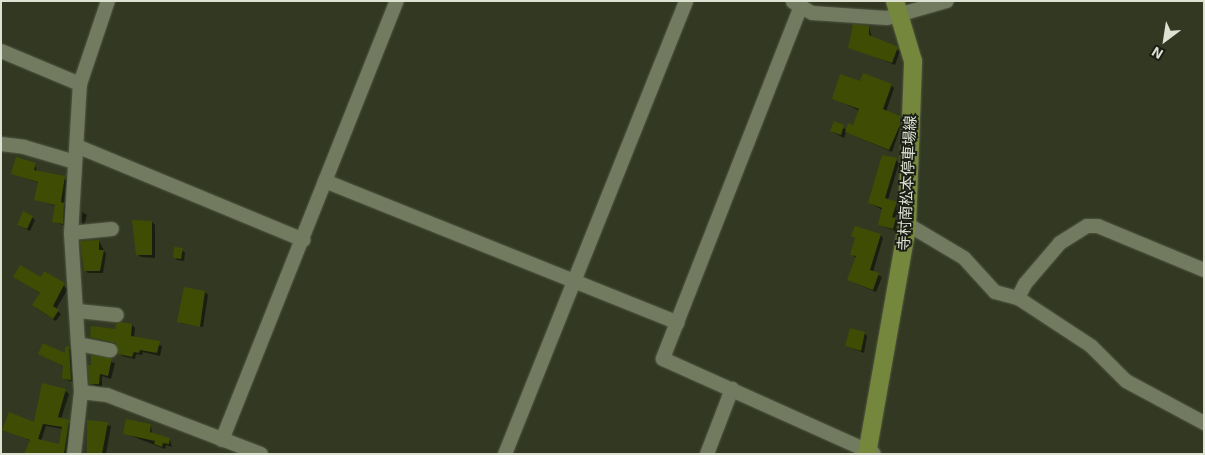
<!DOCTYPE html>
<meta charset="utf-8">
<style>
body{margin:0}
#map{position:relative;width:1205px;height:455px;overflow:hidden;background:#323821;font-family:"Exo 2","Noto Sans JP",sans-serif}
div>[style]{position:absolute}
[style*='--x']{left:calc(var(--x)*1px);top:calc(var(--y)*1px);width:calc(var(--w)*1px);rotate:calc(var(--a)*1deg)}
.shadow>*{inset:0;background:#0007}
.building>*{inset:0;background:#3e4d03}
.roads{filter:drop-shadow(0 0 1px #515642) drop-shadow(0 0 1px #515642)}
.minor>*{height:14px;margin:-7px;padding:0 7px;transform-origin:7px;border-radius:7px;background:#727a60}
.major>*{height:18px;margin:-9px;padding:0 9px;transform-origin:9px;border-radius:9px;background:#75873c}
span{translate:-50% -50%;white-space:nowrap;text-align:center;line-height:1.15;-webkit-text-stroke:4px #1b1e14;paint-order:stroke}
.street-label{font-size:15px;color:#dde2d3}
.frame{position:absolute;inset:0;border:2px solid #dde2d3;pointer-events:none}
.north{position:absolute;left:1140px;top:15px;width:50px;height:50px;-webkit-text-stroke:4px #1b1e14;paint-order:stroke;rotate:211deg;font-size:14px;font-weight:700;line-height:20px;text-align:center;color:#dde2d3}
.north::after{content:'';display:block;margin:auto;width:18px;height:22px;background:#dde2d3;clip-path:polygon(50% 0,100% 100%,50% 72%,0 100%)}
</style>
<div id="map">
<div class="shadow">
<i style="clip-path:polygon(869px 27px,872px 38px,900px 51px,895px 65px,850px 47px)"></i>
<i style="clip-path:polygon(861px 83px,891px 85px,894px 88px,886px 112px,903px 120px,892px 152px,846px 132px,844px 138px,831px 131px,834px 123px,847px 130px,854px 127px,860px 111px,833px 98px)"></i>
<i style="clip-path:polygon(896px 160px,899px 163px,888px 200px,899px 206px,895px 218px,899px 222px,896px 231px,879px 225px,883px 210px,869px 203px)"></i>
<i style="clip-path:polygon(35px 164px,37px 172px,67px 180px,64px 204px,67px 207px,65px 226px,53px 221px,56px 206px,35px 199px,39px 183px,13px 174px)"></i>
<i style="clip-path:polygon(82px 212px,87px 215px,84px 225px,82px 223px)"></i>
<i style="clip-path:polygon(32px 217px,35px 220px,30px 231px,18px 225px)"></i>
<i style="clip-path:polygon(152px 222px,155px 225px,155px 258px,141px 257px,137px 254px)"></i>
<i style="clip-path:polygon(880px 235px,883px 238px,873px 272px,882px 277px,876px 292px,848px 280px,856px 258px,852px 254px,856px 239px,853px 236px)"></i>
<i style="clip-path:polygon(99px 241px,106px 254px,103px 273px,88px 273px,85px 270px)"></i>
<i style="clip-path:polygon(182px 250px,185px 253px,184px 261px,177px 260px,174px 257px)"></i>
<i style="clip-path:polygon(45px 273px,68px 289px,56px 309px,61px 314px,56px 321px,36px 308px,41px 294px,14px 277px,41px 279px)"></i>
<i style="clip-path:polygon(205px 292px,208px 295px,203px 327px,180px 323px)"></i>
<i style="clip-path:polygon(132px 325px,135px 328px,134px 338px,162px 346px,160px 356px,143px 352px,142px 355px,136px 354px,135px 359px,122px 356px,116px 344px,91px 337px)"></i>
<i style="clip-path:polygon(864px 333px,867px 336px,864px 353px,846px 346px)"></i>
<i style="clip-path:polygon(69px 348px,72px 351px,74px 382px,63px 379px,64px 367px,39px 353px,67px 355px)"></i>
<i style="clip-path:polygon(93px 357px,115px 363px,111px 379px,102px 376px,102px 387px,90px 384px)"></i>
<i style="clip-path:polygon(evenodd,66px 391px,69px 394px,61px 419px,72px 424px,68px 454px,27px 454px,31px 441px,4px 429px,35px 424px,66px 391px,46px 426px,63px 429px,60px 445px,41px 441px,46px 426px)"></i>
<i style="clip-path:polygon(88px 422px,111px 426px,106px 454px,88px 454px)"></i>
<i style="clip-path:polygon(151px 426px,152px 434px,170px 440px,172px 447px,166px 445px,165px 449px,124px 433px)"></i>
</div>
<div class="building">
<i style="clip-path:polygon(853px 24px,869px 26px,869px 35px,898px 47px,892px 63px,848px 48px)"></i>
<i style="clip-path:polygon(863px 73px,892px 84px,883px 109px,900px 116px,900px 125px,889px 150px,845px 132px,848px 123px,853px 125px,859px 109px,832px 99px,840px 74px,860px 81px)"></i>
<i style="clip-path:polygon(834px 121px,844px 125px,841px 135px,830px 131px)"></i>
<i style="clip-path:polygon(882px 155px,897px 158px,885px 198px,897px 202px,892px 217px,896px 218px,893px 229px,878px 225px,882px 208px,868px 203px)"></i>
<i style="clip-path:polygon(16px 157px,36px 163px,34px 170px,65px 176px,61px 202px,64px 203px,63px 224px,52px 222px,55px 205px,34px 200px,38px 182px,11px 174px)"></i>
<i style="clip-path:polygon(23px 211px,33px 216px,27px 229px,17px 225px)"></i>
<i style="clip-path:polygon(132px 220px,152px 221px,152px 255px,136px 255px)"></i>
<i style="clip-path:polygon(855px 226px,881px 234px,870px 270px,879px 273px,873px 290px,847px 280px,856px 256px,850px 255px,855px 238px,851px 236px)"></i>
<i style="clip-path:polygon(99px 240px,99px 250px,104px 250px,100px 271px,84px 271px,80px 241px)"></i>
<i style="clip-path:polygon(174px 247px,183px 248px,181px 259px,173px 258px)"></i>
<i style="clip-path:polygon(20px 265px,41px 277px,44px 271px,65px 283px,53px 306px,59px 310px,53px 319px,32px 305px,40px 293px,13px 277px)"></i>
<i style="clip-path:polygon(184px 287px,205px 291px,200px 327px,177px 322px)"></i>
<i style="clip-path:polygon(121px 322px,132px 324px,131px 336px,160px 341px,157px 353px,140px 350px,139px 353px,134px 352px,132px 357px,118px 354px,115px 343px,90px 337px,91px 326px,115px 329px,116px 324px)"></i>
<i style="clip-path:polygon(850px 328px,865px 332px,861px 351px,845px 346px)"></i>
<i style="clip-path:polygon(43px 343px,65px 353px,65px 347px,69px 346px,71px 380px,62px 379px,63px 366px,38px 354px)"></i>
<i style="clip-path:polygon(91px 355px,112px 358px,108px 376px,100px 374px,99px 384px,89px 384px,88px 365px,91px 365px)"></i>
<i style="clip-path:polygon(evenodd,42px 383px,66px 389px,58px 417px,69px 420px,64px 454px,24px 454px,30px 440px,2px 430px,9px 412px,34px 422px,42px 383px,43px 424px,62px 427px,59px 444px,38px 439px,43px 424px)"></i>
<i style="clip-path:polygon(126px 419px,151px 424px,150px 432px,170px 438px,169px 444px,163px 443px,162px 447px,154px 444px,155px 441px,123px 434px)"></i>
<i style="clip-path:polygon(87px 420px,108px 422px,102px 454px,87px 454px)"></i>
</div>
<div class="roads">
<div class="minor">
<i style="--x:793;--y:2;--w:22;--a:30"></i>
<i style="--x:812;--y:13;--w:75;--a:3.8"></i>
<i style="--x:887;--y:18;--w:62;--a:-15.8"></i>
<i style="--x:801;--y:6;--w:379;--a:111.4"></i>
<i style="--x:663;--y:359;--w:231;--a:24.2"></i>
<i style="--x:1;--y:51;--w:86;--a:22.7"></i>
<i style="--x:1;--y:144;--w:23;--a:7"></i>
<i style="--x:24;--y:147;--w:53;--a:16.4"></i>
<i style="--x:79;--y:147;--w:243;--a:22.5"></i>
<i style="--x:325;--y:181;--w:380;--a:21.9"></i>
<i style="--x:907;--y:224;--w:66;--a:30.8"></i>
<i style="--x:964;--y:258;--w:46;--a:47.6"></i>
<i style="--x:995;--y:292;--w:24;--a:15"></i>
<i style="--x:71;--y:233;--w:41;--a:-5.6"></i>
<i style="--x:1204;--y:270;--w:115;--a:-157.5"></i>
<i style="--x:1098;--y:226;--w:11;--a:180"></i>
<i style="--x:1087;--y:226;--w:32;--a:148"></i>
<i style="--x:1060;--y:243;--w:54;--a:130.5"></i>
<i style="--x:1025;--y:284;--w:16;--a:117"></i>
<i style="--x:1018;--y:298;--w:87;--a:33.3"></i>
<i style="--x:1091;--y:346;--w:49;--a:45"></i>
<i style="--x:1126;--y:381;--w:89;--a:28.3"></i>
<i style="--x:78;--y:311;--w:39;--a:6"></i>
<i style="--x:78;--y:344;--w:33;--a:11"></i>
<i style="--x:81;--y:392;--w:26;--a:7"></i>
<i style="--x:107;--y:395;--w:165;--a:21"></i>
<i style="--x:222;--y:440;--w:473;--a:-68.3"></i>
<i style="--x:74;--y:454;--w:62;--a:-83.6"></i>
<i style="--x:81;--y:392;--w:158;--a:-93.6"></i>
<i style="--x:71;--y:234;--w:150;--a:-86.6"></i>
<i style="--x:80;--y:84;--w:88;--a:-71.4"></i>
<i style="--x:505;--y:454;--w:488;--a:-68.2"></i>
<i style="--x:707;--y:454;--w:70;--a:-69"></i>
</div>
<div class="major">
<i style="--x:867;--y:454;--w:230;--a:-80"></i>
<i style="--x:907;--y:228;--w:167;--a:-87.9"></i>
<i style="--x:913;--y:61;--w:63;--a:-106.7"></i>
</div>
</div>
<div class="street-label">
<span style="left:907px;top:183px;rotate:-87deg">寺村南松本停車場線</span>
</div>
<div class="frame"></div>
<div class="north">N</div>
</div>
